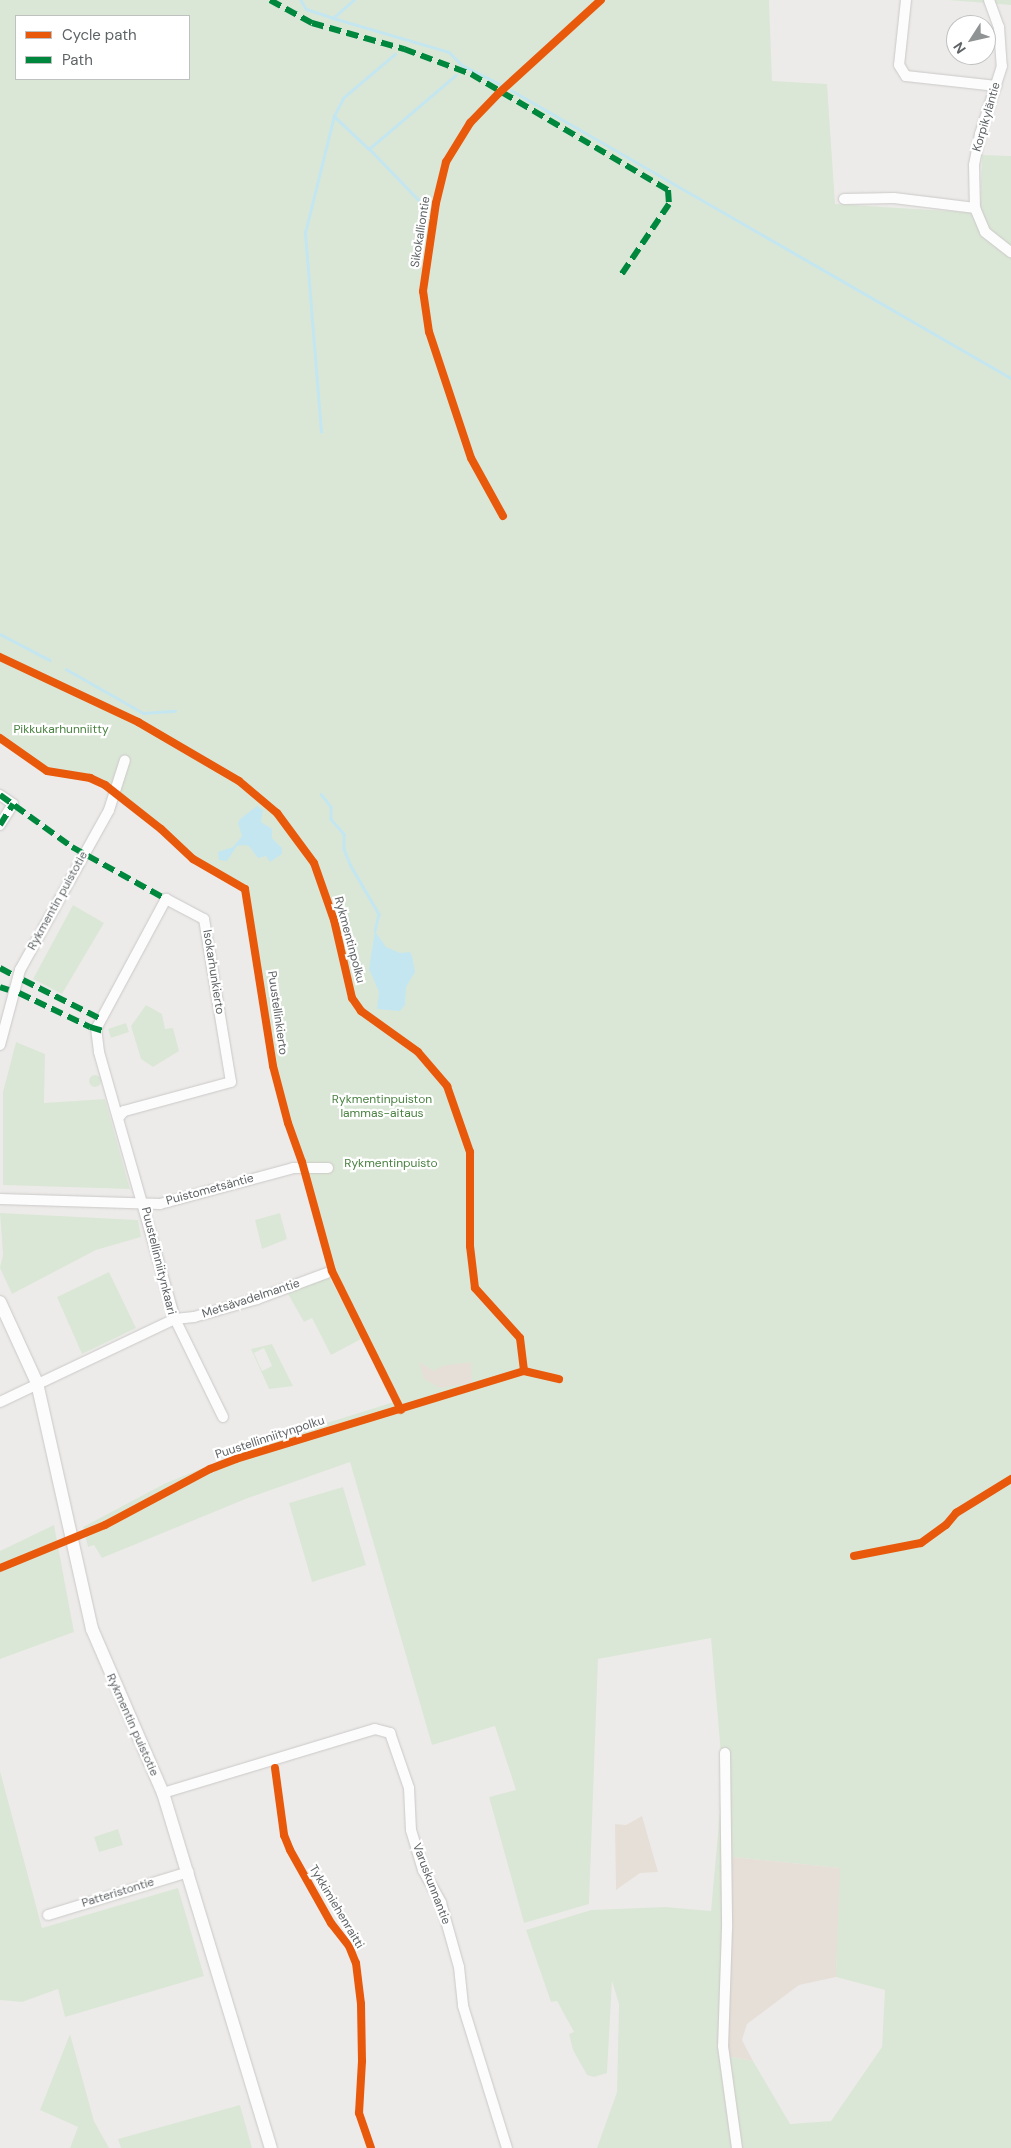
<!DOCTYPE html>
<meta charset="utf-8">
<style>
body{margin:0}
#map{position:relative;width:1011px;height:2148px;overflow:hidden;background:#edebe9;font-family:"DM Sans",sans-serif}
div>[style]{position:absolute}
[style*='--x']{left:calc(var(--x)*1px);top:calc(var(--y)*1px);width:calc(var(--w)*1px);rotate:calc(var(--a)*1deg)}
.green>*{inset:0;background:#dbe7d6}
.round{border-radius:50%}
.sand>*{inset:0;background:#e6dfd7}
.water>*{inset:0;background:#c3e6f1}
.stream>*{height:2.5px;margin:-1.25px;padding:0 1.25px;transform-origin:1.25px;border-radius:1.25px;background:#c3e6f1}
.roads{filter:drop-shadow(0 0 1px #cac9c8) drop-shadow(0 0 1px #cac9c8)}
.minor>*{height:10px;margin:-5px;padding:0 5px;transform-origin:5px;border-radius:5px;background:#fcfcfc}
.tertiary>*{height:12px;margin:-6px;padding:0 6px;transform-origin:6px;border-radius:6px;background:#fcfcfc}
.quiet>*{height:6px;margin-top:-3px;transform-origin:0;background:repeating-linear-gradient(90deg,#00873e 0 12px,transparent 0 18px)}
.cycleway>*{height:8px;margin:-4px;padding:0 4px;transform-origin:4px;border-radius:4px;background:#e8590c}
span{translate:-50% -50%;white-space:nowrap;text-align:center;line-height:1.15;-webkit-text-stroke:4.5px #fff;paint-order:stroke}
.street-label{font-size:12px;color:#5e6365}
.park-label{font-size:12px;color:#4a8241}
.legend{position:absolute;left:15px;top:15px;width:175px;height:65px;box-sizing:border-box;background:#fff;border:1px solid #bfc1c1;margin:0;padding:6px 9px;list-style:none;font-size:15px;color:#5e6365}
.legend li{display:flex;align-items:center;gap:10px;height:25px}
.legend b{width:25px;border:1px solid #bfc1c1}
.north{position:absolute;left:946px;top:15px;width:50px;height:50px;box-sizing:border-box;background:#fff;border:1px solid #bfc1c1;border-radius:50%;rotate:235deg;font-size:14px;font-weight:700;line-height:20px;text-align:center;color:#5e6365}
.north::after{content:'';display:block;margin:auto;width:18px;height:22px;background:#909393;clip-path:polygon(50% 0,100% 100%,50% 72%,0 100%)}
</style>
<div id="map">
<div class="green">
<i style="clip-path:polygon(evenodd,0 0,769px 0,772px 81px,827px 84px,835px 204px,980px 213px,982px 155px,1011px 156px,1011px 2148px,597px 2148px,617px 2092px,619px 2004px,612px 1981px,607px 2073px,594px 2077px,587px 2075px,573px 2050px,569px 2034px,574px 2032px,557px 2001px,551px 2002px,526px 1930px,591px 1910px,665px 1907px,711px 1911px,723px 1778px,711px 1638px,598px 1659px,589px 1904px,524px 1923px,489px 1797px,516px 1790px,495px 1726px,432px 1745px,350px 1462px,248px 1498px,102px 1558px,94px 1545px,88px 1547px,83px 1527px,164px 1484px,263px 1443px,397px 1401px,332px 1271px,302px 1162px,288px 1123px,273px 1066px,245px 889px,193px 859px,161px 829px,90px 778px,47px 771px,0 738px,0 0,16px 16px,189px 16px,189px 79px,16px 79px,16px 16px,0 0,732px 1857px,839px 1868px,836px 1977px,885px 1990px,882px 2047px,831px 2121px,790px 2124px,753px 2061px,722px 2055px,732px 1857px)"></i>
<i style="clip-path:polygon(948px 0,1011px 0,1011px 5px)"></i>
<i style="clip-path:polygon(73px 905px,104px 923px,62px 994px,33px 979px)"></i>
<i style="clip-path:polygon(146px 1005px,162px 1014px,165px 1029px,173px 1028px,179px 1051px,153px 1067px,141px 1059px,131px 1026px)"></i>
<i style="clip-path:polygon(126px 1023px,129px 1032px,111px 1038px,108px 1029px)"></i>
<i style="clip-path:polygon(16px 1042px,45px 1054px,44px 1103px,105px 1099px,130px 1189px,3px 1185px,3px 1092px)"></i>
<i class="round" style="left:89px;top:1075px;width:12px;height:12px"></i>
<i style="clip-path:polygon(0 1213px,138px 1220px,141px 1237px,96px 1250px,12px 1294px,0 1268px,3px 1254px)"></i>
<i style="clip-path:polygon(280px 1213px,287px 1239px,262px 1249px,255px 1220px)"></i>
<i style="clip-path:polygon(109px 1272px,136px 1328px,82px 1354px,57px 1297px)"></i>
<i style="clip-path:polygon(328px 1275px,363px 1338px,331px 1355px,312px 1318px,304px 1322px,288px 1294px)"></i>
<i style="clip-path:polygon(evenodd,272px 1344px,293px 1386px,302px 1385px,269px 1389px,251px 1349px,272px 1344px,264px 1348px,272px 1366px,262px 1371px,254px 1353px,264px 1348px)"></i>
<i style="clip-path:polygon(343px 1487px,366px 1565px,312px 1582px,289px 1503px)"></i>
<i style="clip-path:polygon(54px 1525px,74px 1632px,0 1659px,0 1551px)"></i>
<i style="clip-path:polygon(0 1771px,42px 1928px,178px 1888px,204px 1976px,65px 2017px,58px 1989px,22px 2002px,0 2000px)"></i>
<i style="clip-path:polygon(118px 1829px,123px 1845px,99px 1852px,94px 1837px)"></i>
<i style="clip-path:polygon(70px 2034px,94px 2121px,109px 2148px,70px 2148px,78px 2127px,40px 2110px)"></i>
<i style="clip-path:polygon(240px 2105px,252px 2148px,121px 2148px,118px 2139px)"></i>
</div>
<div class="sand">
<i style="clip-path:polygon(419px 1362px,434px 1371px,442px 1366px,471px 1362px,472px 1383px,440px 1388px,424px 1379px)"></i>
<i style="clip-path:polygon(642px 1816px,658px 1872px,640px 1873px,616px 1890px,615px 1824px,626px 1825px)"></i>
<i style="clip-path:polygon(732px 1857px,840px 1868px,836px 1977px,799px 1985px,747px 2024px,742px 2040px,753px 2061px,722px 2055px)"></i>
</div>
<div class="water">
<i style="clip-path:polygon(257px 806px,263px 810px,261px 822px,272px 829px,272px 838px,282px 848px,282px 854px,270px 862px,266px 856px,258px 858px,249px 846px,243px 845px,237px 846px,227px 861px,219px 860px,218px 852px,233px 847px,242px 836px,238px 823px,240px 819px)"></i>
<i style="clip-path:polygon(375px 931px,386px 947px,400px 953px,410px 952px,412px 956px,415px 972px,406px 987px,405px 1005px,400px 1011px,377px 1009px,379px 992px,369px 969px)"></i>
</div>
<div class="stream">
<i style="--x:301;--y:0;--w:10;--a:61"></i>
<i style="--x:306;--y:9;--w:28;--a:18"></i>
<i style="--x:333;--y:18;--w:28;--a:-41"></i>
<i style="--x:333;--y:18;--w:121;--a:16.3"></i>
<i style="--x:449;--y:52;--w:18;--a:45"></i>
<i style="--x:462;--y:65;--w:42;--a:26.6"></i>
<i style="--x:511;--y:90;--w:577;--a:29.94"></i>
<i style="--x:334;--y:116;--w:48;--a:43.3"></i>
<i style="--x:418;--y:200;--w:71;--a:-133.9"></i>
<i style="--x:369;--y:149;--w:114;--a:-40.4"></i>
<i style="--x:321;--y:432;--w:200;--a:-94.6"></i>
<i style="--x:305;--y:233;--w:121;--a:-76.1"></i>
<i style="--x:334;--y:116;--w:20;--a:-63"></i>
<i style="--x:343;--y:98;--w:68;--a:-40.2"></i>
<i style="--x:0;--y:634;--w:56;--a:27.5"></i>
<i style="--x:66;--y:669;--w:89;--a:29.7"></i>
<i style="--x:143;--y:713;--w:32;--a:-4"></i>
<i style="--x:321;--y:794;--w:16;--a:52"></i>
<i style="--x:331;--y:807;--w:12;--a:90"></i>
<i style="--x:331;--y:819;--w:20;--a:49"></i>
<i style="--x:344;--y:834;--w:15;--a:90"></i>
<i style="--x:344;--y:849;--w:18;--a:68"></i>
<i style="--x:351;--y:866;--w:56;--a:59.7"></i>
<i style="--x:379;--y:914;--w:17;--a:103"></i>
</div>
<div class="roads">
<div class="minor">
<i style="--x:906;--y:0;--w:65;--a:96.1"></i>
<i style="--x:899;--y:65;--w:13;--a:58"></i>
<i style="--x:906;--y:76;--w:91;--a:6.3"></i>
<i style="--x:989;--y:0;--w:29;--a:70"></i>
<i style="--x:999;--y:27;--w:39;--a:86"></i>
<i style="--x:1002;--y:66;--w:71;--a:107.9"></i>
<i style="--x:980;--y:134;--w:32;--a:101"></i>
<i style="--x:974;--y:165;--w:43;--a:88.7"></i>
<i style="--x:975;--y:208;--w:26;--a:67"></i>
<i style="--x:985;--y:232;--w:33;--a:38"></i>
<i style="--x:844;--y:199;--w:50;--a:-1.1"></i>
<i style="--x:894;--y:198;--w:82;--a:7"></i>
<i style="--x:0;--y:795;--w:16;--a:35"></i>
<i style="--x:13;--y:804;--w:25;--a:122"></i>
<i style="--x:0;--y:1045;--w:78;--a:-75.1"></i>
<i style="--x:20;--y:970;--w:183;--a:-60.9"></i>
<i style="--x:109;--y:810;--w:52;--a:-72.3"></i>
<i style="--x:0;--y:1199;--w:160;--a:1.8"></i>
<i style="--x:160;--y:1204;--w:138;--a:-15.1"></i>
<i style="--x:293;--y:1168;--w:35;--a:0"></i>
<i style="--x:0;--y:1402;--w:194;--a:-25.4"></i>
<i style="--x:175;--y:1319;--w:278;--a:-105.9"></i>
<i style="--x:99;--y:1052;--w:23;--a:-97"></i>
<i style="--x:96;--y:1029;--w:148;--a:-61.7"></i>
<i style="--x:166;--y:899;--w:43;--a:27.8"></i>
<i style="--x:204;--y:919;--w:165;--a:80.6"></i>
<i style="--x:231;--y:1082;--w:111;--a:164.8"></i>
<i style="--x:124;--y:1111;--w:8;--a:130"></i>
<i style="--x:223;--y:1417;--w:109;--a:-116.1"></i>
<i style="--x:175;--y:1319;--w:19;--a:-6"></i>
<i style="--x:194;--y:1317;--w:66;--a:-15.9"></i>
<i style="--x:257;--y:1299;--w:75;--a:-20.4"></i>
<i style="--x:725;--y:1753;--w:175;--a:89.3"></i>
<i style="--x:727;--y:1928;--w:118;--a:91.9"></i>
<i style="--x:723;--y:2046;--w:103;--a:82.2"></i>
<i style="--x:163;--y:1793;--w:221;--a:-16.8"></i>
<i style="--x:375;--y:1729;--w:16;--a:15"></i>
<i style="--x:390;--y:1733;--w:58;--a:70.9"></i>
<i style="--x:409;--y:1788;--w:42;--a:87.3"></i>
<i style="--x:411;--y:1830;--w:42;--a:73.3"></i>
<i style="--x:423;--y:1870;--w:38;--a:61"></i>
<i style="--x:441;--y:1903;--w:66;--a:74.3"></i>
<i style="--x:459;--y:1967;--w:39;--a:84"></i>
<i style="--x:463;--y:2006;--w:149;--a:72.8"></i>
<i style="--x:48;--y:1915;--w:147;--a:-17"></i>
</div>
<div class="tertiary">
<i style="--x:0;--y:1302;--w:89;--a:65.4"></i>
<i style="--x:37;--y:1383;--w:252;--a:77.4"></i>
<i style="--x:92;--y:1629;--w:179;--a:66.6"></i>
<i style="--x:163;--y:1793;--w:371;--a:73.1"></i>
</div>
</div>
<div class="quiet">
<i style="--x:270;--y:0;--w:48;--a:28.7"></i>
<i style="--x:312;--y:23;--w:96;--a:15.8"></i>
<i style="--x:404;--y:49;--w:72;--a:20.5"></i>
<i style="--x:471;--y:74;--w:229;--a:30.5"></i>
<i style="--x:668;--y:190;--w:14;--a:86"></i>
<i style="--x:669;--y:204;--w:89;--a:124"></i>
<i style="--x:0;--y:795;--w:89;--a:35.8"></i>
<i style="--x:72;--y:847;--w:107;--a:29"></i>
<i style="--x:0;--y:825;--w:25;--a:-58"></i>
<i style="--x:0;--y:968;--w:15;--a:28"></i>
<i style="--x:23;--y:980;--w:89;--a:26.6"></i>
<i style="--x:0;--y:987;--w:9;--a:18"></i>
<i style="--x:19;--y:993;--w:79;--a:25.6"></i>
<i style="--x:90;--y:1027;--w:17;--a:17"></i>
</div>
<div class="cycleway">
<i style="--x:503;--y:516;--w:66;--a:-118.9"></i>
<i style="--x:471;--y:458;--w:133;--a:-108.4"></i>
<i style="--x:429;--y:332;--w:41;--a:-98.3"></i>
<i style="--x:423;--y:291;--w:89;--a:-81.6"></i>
<i style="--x:436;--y:203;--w:42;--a:-76.3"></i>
<i style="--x:446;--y:162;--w:46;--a:-58.4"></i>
<i style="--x:470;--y:123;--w:42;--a:-46"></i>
<i style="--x:499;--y:93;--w:138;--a:-42.4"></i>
<i style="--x:0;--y:657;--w:153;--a:25.2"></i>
<i style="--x:138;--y:722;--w:117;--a:30.3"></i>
<i style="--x:239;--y:781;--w:50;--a:40.1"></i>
<i style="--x:277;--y:813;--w:62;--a:53.5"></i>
<i style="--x:314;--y:863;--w:60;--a:70.7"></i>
<i style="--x:334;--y:920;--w:80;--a:77"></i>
<i style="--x:352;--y:998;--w:16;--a:55"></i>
<i style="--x:361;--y:1011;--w:70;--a:35.7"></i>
<i style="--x:418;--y:1052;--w:45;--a:49.5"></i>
<i style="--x:447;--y:1086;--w:70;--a:70.8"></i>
<i style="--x:470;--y:1152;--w:94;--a:90"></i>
<i style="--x:470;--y:1246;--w:42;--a:83.2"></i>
<i style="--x:475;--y:1288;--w:67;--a:48"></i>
<i style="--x:520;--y:1338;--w:33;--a:83"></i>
<i style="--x:0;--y:738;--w:57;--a:35.1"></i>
<i style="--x:47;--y:771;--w:44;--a:9.2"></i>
<i style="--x:90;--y:778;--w:17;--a:25"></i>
<i style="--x:105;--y:785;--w:71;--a:38.2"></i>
<i style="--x:161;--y:829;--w:44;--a:43.2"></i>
<i style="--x:193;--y:859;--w:60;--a:30"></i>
<i style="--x:245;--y:889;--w:179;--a:81"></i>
<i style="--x:273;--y:1066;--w:59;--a:75.3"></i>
<i style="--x:288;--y:1123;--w:41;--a:70.3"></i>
<i style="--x:302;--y:1162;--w:113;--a:74.6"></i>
<i style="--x:332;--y:1271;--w:155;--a:63.6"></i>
<i style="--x:854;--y:1556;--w:68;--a:-11"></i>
<i style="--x:921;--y:1543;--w:31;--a:-36"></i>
<i style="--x:946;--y:1525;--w:16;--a:-50"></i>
<i style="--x:956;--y:1513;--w:65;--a:-31.7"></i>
<i style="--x:0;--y:1568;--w:113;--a:-22.3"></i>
<i style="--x:105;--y:1525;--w:119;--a:-28.1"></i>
<i style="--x:210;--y:1469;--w:28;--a:-21"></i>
<i style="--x:236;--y:1459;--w:301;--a:-17"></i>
<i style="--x:524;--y:1371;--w:36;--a:13"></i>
<i style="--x:275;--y:1768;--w:68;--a:82.3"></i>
<i style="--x:284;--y:1835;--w:16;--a:68"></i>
<i style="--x:290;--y:1850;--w:84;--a:60.7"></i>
<i style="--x:331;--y:1923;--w:29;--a:52"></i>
<i style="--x:349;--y:1946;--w:18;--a:68"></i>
<i style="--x:356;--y:1963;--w:41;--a:83"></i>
<i style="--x:361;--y:2004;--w:57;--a:89"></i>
<i style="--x:362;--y:2061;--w:52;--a:93.3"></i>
<i style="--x:359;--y:2113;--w:37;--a:71"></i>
</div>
<div class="street-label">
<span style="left:987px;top:117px;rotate:-74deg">Korpikyläntie</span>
<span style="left:421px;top:232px;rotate:-81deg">Sikokalliontie</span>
<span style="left:58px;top:901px;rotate:-61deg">Rykmentin puistotie</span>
<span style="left:349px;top:940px;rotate:75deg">Rykmentinpolku</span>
<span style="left:213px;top:972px;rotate:81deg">Isokarhunkierto</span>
<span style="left:277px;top:1013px;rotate:82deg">Puustellinkierto</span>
<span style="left:210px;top:1190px;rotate:-15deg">Puistometsäntie</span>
<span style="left:158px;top:1261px;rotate:76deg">Puustellinniitynkaari</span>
<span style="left:251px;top:1299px;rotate:-18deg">Metsävadelmantie</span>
<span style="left:270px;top:1438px;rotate:-18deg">Puustellinniitynpolku</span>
<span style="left:132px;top:1725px;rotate:66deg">Rykmentin puistotie</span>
<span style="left:431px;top:1884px;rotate:69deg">Varuskunnantie</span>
<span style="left:118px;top:1893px;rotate:-17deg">Patteristontie</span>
<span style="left:336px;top:1907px;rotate:59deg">Tykkimiehenraitti</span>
</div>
<div class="park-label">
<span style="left:61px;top:730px">Pikkukarhunniitty</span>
<span style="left:382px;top:1107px">Rykmentinpuiston<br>lammas-aitaus</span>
<span style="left:391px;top:1164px">Rykmentinpuisto</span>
</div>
<ul class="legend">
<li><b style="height:6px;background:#e8590c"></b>Cycle path</li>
<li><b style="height:6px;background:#00873e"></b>Path</li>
</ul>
<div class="north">N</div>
</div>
